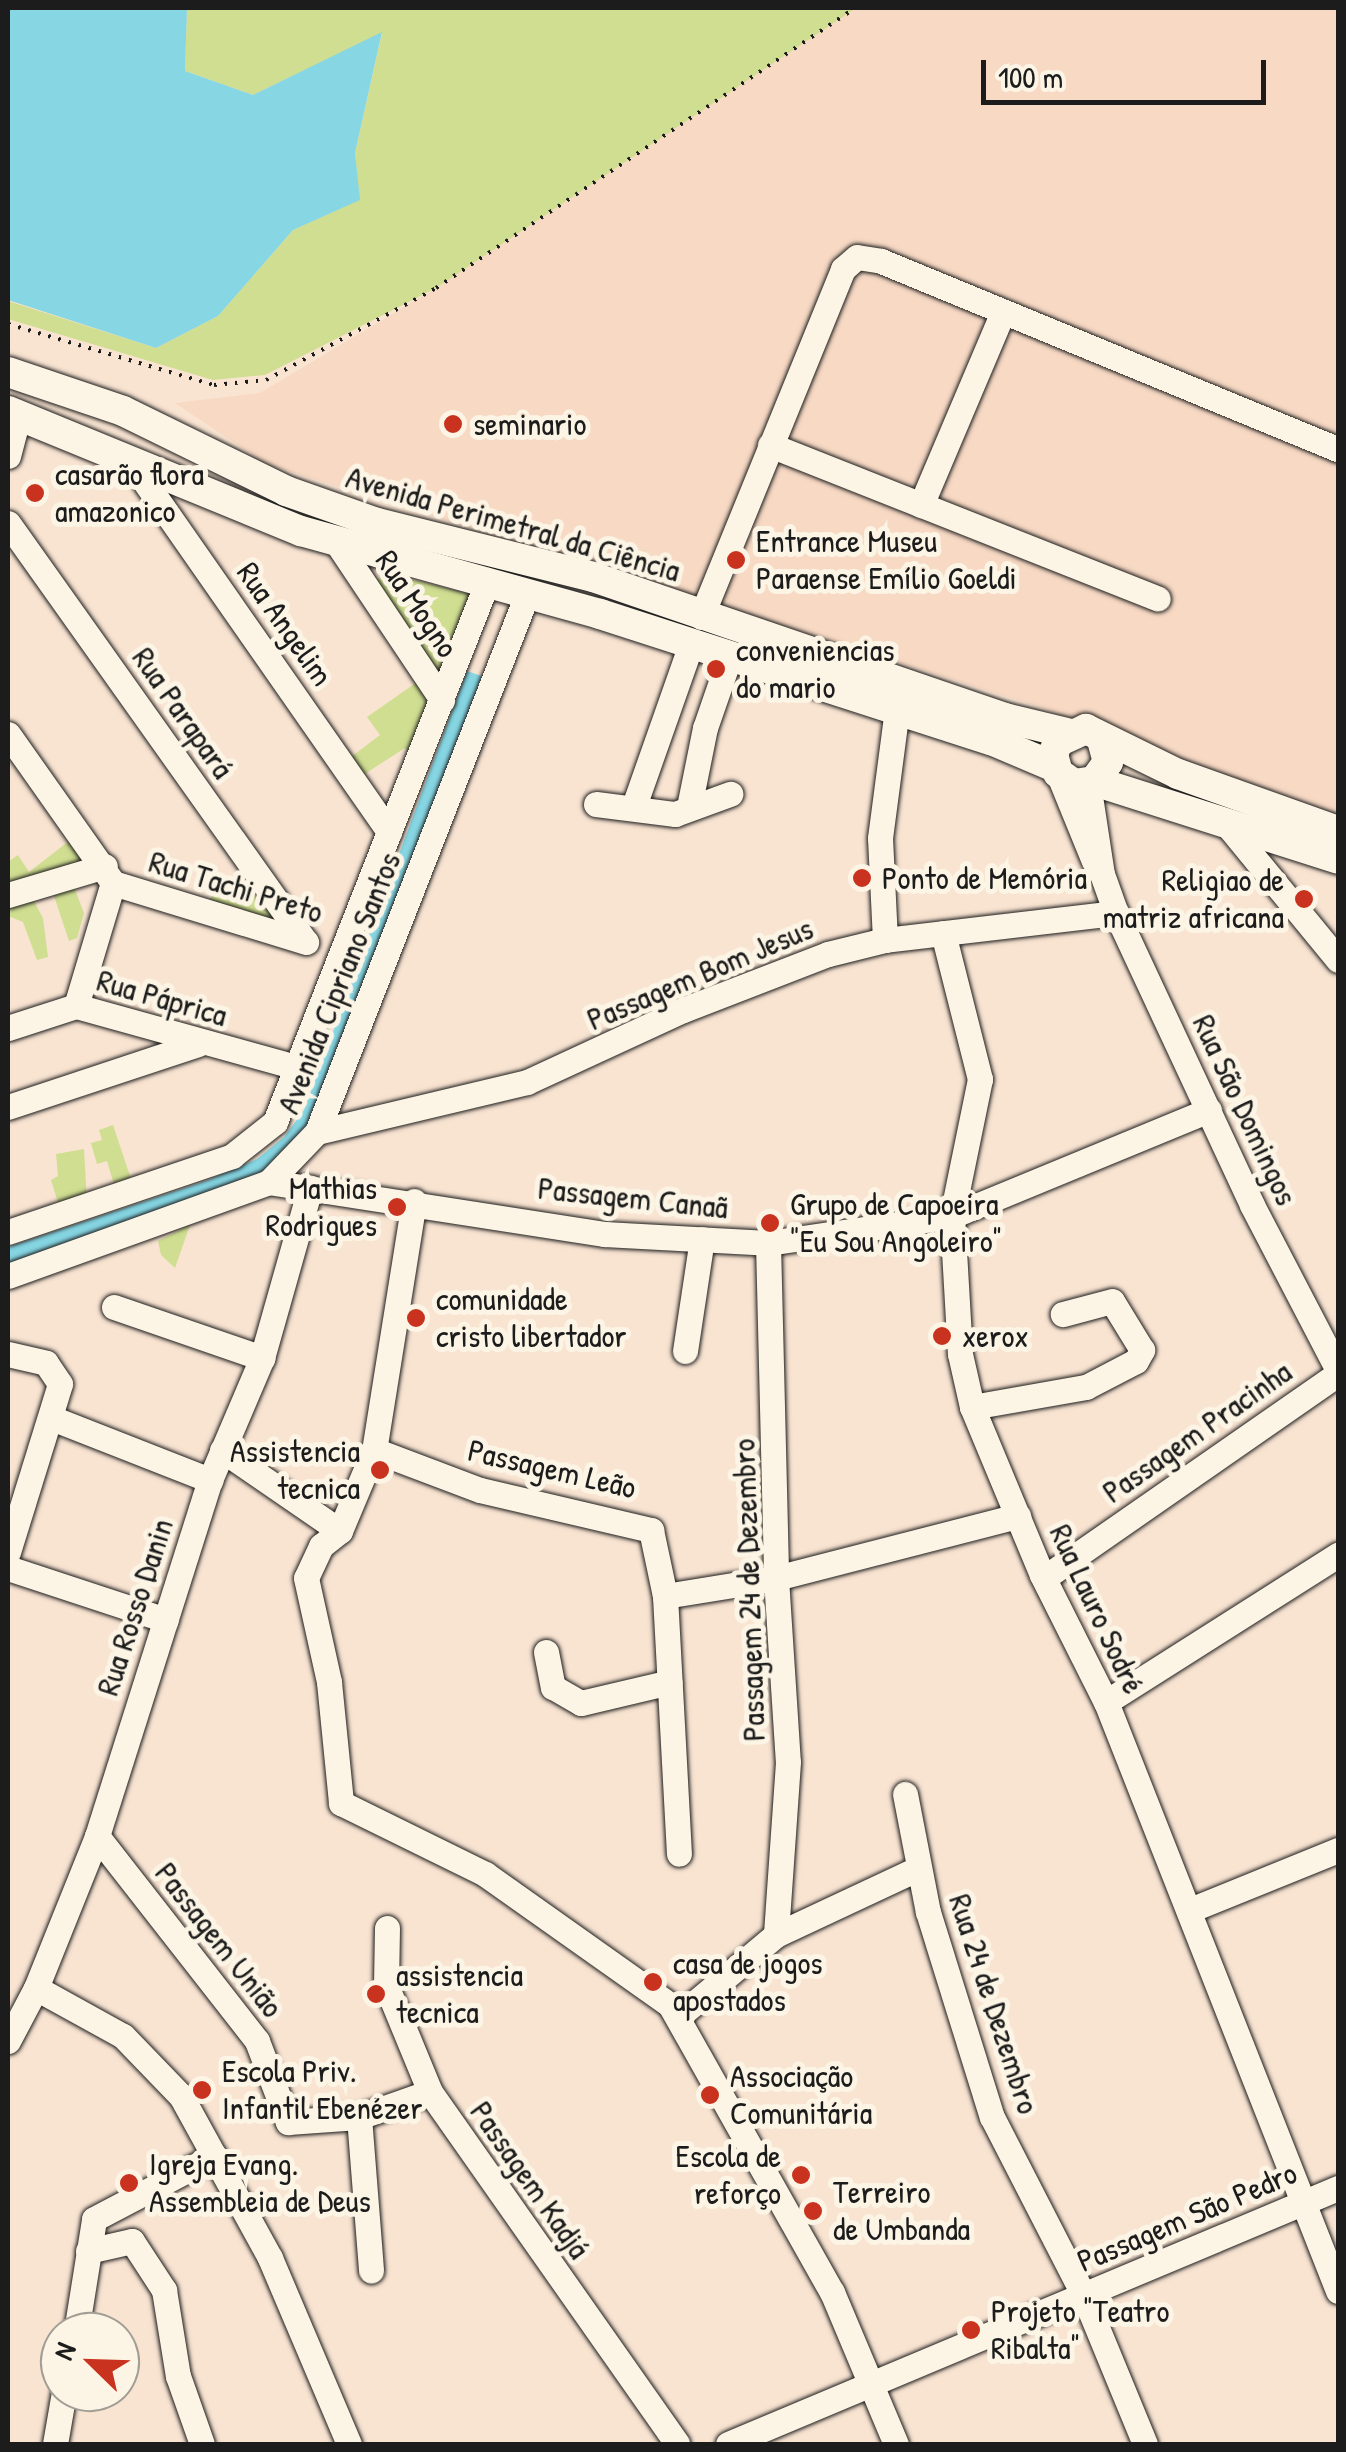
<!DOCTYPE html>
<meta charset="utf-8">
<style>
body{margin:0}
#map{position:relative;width:1346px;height:2452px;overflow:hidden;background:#f9e4d2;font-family:"Patrick Hand",sans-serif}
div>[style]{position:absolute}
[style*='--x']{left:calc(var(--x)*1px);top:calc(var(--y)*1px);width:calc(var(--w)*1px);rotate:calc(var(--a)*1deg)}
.built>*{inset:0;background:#f7d9c4}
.green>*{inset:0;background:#d0de91}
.water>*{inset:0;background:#86d6e3}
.path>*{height:4px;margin-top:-2px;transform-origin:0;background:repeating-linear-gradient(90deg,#1c1c1c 0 2.5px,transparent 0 10.5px)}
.roads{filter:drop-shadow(0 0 2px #1c1c1c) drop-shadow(0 0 2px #1c1c1c)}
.minor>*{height:25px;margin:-12.5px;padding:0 12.5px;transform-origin:12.5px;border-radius:12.5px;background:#fcf5e5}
.major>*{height:30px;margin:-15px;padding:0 15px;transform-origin:15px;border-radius:15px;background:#fcf5e5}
.dots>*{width:28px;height:28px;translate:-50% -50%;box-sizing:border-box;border:5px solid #fcf5e5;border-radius:50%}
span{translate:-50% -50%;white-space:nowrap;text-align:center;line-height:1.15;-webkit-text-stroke:10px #fcf5e5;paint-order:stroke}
.poi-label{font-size:32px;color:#1c1c1c}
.left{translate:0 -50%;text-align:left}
.right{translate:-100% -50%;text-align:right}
.street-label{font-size:32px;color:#1c1c1c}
.frame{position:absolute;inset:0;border:10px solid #1c1c1c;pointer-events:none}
.north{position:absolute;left:40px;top:2312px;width:100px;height:100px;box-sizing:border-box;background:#fcf5e5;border:2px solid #a29e95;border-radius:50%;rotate:293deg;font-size:28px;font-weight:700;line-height:40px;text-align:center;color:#1c1c1c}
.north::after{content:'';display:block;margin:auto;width:35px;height:45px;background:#c8321e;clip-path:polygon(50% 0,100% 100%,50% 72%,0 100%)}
.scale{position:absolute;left:981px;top:60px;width:285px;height:45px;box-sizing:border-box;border:5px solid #1c1c1c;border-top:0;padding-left:12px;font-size:30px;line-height:35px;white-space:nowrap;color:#1c1c1c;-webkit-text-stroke:8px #fcf5e5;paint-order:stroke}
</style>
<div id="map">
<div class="built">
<i style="clip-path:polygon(855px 8px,1338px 8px,1338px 822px,1037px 706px,266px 464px,175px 403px,260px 393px,436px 288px)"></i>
</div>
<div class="green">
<i style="clip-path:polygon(187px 8px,856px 8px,436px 288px,265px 375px,213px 380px,8px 319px,8px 301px,156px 348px,218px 316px,293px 230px,359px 200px,355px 153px,382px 33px,253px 95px,185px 71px)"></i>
<i style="clip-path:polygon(385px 573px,479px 596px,434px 681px,376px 581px)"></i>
<i style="clip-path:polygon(420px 680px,438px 702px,414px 759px,405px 748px,360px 777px,347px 760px,380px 735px,367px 717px)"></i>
<i style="clip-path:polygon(69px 841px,81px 859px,73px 870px,8px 892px,8px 862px,18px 855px,29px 872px)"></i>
<i style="clip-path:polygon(245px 865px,296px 935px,202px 906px)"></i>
<i style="clip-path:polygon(72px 882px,84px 913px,77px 938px,69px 941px,51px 887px)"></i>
<i style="clip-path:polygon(29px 892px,43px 918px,48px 957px,37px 960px,23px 922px,8px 916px,8px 898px)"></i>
<i style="clip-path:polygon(113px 1125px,132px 1182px,115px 1188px,107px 1161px,97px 1164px,91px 1143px,102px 1140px,99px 1130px)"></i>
<i style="clip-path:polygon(84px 1149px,87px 1201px,60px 1209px,51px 1180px,58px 1176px,56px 1154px)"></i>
<i style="clip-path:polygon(190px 1225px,175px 1268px,161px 1255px,158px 1241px)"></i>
</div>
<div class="water">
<i style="clip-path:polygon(8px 8px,187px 8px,185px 71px,253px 95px,382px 32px,355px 153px,360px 200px,293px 230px,218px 316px,156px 348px,8px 300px)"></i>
<i style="clip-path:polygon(467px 671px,487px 678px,303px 1143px,258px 1177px,8px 1265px,8px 1247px,208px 1180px,257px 1159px,284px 1137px,304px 1110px)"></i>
</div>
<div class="path">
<i style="--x:8;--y:324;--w:215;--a:16.5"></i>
<i style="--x:214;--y:385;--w:52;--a:-5.5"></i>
<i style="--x:266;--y:380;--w:193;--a:-28.4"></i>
<i style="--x:436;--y:288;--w:504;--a:-33.75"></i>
</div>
<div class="roads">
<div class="minor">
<i style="--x:770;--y:445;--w:417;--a:21.6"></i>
<i style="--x:8;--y:456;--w:43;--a:-75.3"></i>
<i style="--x:129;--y:459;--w:455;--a:55.1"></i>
<i style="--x:921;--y:505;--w:210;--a:-67"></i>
<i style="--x:8;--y:523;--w:513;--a:54.61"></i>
<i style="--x:337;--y:543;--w:189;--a:56.2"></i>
<i style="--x:701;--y:617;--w:376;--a:-67.8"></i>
<i style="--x:843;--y:269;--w:18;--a:-41"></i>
<i style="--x:857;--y:257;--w:24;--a:9"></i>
<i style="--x:881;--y:261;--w:494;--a:22.4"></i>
<i style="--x:8;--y:734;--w:182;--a:54.8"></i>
<i style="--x:113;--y:883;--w:202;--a:17"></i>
<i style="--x:1058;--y:773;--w:95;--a:67.8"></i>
<i style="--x:1088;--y:783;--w:92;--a:81.3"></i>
<i style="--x:1102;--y:874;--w:41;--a:70.3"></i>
<i style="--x:1116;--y:913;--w:322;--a:65"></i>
<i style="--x:1252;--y:1205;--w:186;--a:62.5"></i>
<i style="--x:596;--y:804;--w:80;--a:7.2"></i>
<i style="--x:675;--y:814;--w:59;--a:-20"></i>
<i style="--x:634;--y:806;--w:172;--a:-70.6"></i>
<i style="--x:689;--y:807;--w:81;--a:-78.6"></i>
<i style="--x:705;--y:728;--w:76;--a:-70.9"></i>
<i style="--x:1224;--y:821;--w:180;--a:50.6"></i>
<i style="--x:8;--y:895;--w:101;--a:-16.6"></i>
<i style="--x:943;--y:933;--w:151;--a:75.8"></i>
<i style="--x:980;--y:1079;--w:140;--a:101.6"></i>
<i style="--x:952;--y:1216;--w:138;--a:86.7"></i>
<i style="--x:960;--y:1354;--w:54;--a:77.2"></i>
<i style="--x:972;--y:1407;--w:182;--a:67.4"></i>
<i style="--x:1042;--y:1575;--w:142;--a:63.3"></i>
<i style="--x:1106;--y:1702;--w:633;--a:68.5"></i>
<i style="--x:885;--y:940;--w:102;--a:-92.8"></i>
<i style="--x:880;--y:838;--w:131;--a:-82.5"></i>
<i style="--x:76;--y:1006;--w:128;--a:-73.3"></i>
<i style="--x:8;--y:1028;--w:71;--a:-17.9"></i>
<i style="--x:76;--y:1006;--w:232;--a:15.5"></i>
<i style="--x:8;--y:1107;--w:200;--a:-18.3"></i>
<i style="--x:317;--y:1132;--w:216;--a:-13.4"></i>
<i style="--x:527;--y:1082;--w:172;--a:-24.8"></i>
<i style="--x:683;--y:1010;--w:155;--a:-21.1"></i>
<i style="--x:828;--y:954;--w:59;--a:-13.8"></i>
<i style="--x:885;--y:940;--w:233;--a:-6.7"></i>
<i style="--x:269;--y:1182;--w:339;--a:8.8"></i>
<i style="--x:604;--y:1234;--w:164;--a:3.1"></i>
<i style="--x:768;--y:1243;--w:186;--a:-8.3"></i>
<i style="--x:952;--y:1216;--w:278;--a:-22.4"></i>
<i style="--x:414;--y:1201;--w:252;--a:99.1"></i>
<i style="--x:374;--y:1450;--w:88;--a:112.8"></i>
<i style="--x:340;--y:1531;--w:24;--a:142"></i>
<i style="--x:321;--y:1546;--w:35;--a:115"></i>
<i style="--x:306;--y:1578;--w:107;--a:77.5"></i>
<i style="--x:329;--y:1682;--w:122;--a:84.3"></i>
<i style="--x:341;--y:1803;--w:161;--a:26.2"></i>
<i style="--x:485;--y:1874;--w:227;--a:35.3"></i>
<i style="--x:670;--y:2005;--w:330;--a:60.6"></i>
<i style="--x:832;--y:2292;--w:165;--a:67.2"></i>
<i style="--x:8;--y:1232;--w:237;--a:-18.7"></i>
<i style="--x:232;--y:1156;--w:55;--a:-38.3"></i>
<i style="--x:275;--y:1122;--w:582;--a:-68.55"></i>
<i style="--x:768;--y:1243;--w:335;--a:88.6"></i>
<i style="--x:776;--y:1578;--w:184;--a:86.3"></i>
<i style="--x:788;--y:1762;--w:173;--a:94"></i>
<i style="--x:8;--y:1276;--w:277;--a:-19.8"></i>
<i style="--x:269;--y:1182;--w:69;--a:-46.2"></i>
<i style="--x:317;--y:1132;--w:580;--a:-68.66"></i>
<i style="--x:114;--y:1307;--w:157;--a:19"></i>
<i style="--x:685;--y:1351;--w:113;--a:-81.4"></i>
<i style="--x:8;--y:1354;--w:39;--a:13"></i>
<i style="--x:46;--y:1363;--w:25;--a:56"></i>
<i style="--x:60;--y:1384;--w:176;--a:107.2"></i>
<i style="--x:972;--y:1407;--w:116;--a:-10"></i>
<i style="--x:1086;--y:1387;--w:56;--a:-27.5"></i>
<i style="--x:1136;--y:1361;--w:13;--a:-61"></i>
<i style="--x:1142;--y:1350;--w:57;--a:-121.5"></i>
<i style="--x:1112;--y:1301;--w:51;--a:165.1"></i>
<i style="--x:54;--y:1419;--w:168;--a:21.4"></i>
<i style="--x:222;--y:1450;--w:143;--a:34.5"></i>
<i style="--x:374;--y:1450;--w:113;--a:20.7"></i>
<i style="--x:480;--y:1490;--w:176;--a:13.2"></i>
<i style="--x:651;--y:1530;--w:67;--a:78"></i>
<i style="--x:665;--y:1596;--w:258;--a:86.9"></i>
<i style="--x:8;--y:1568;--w:166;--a:18.2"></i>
<i style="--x:1044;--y:1578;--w:358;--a:-34.8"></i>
<i style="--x:665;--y:1596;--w:112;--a:-9.2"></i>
<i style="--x:776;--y:1578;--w:250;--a:-14.4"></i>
<i style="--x:546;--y:1652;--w:36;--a:79"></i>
<i style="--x:553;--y:1687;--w:32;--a:30"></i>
<i style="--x:581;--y:1703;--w:91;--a:-13.3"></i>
<i style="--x:1106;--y:1702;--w:275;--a:-32.4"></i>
<i style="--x:905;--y:1794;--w:120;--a:79"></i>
<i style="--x:928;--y:1912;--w:215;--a:72.7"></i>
<i style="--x:992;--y:2117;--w:201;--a:62.8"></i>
<i style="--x:1084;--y:2296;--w:160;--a:67.6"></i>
<i style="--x:97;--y:1836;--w:260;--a:52"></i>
<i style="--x:257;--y:2041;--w:87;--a:69.1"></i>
<i style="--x:288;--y:2122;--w:71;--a:-4"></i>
<i style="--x:359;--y:2117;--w:75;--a:-19.4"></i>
<i style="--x:1190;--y:1910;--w:160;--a:-22.1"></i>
<i style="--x:387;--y:1928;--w:57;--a:91"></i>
<i style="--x:386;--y:1985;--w:116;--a:67.6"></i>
<i style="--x:430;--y:2092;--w:430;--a:54.9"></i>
<i style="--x:36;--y:1988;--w:99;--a:28.9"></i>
<i style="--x:123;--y:2036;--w:83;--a:46"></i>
<i style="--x:181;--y:2096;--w:185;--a:61.2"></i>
<i style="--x:270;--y:2258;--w:202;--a:67"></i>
<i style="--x:679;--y:2016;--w:126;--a:-39.9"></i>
<i style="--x:776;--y:1935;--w:156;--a:-25.1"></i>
<i style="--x:8;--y:2041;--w:60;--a:-62.2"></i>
<i style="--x:36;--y:1988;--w:164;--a:-68.1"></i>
<i style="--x:97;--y:1836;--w:374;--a:-72.4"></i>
<i style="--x:210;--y:1480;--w:133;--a:-66.9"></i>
<i style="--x:262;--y:1358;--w:177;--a:-74.2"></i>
<i style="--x:359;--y:2117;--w:154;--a:85.5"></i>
<i style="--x:88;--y:2251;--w:45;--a:-12.8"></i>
<i style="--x:132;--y:2241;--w:59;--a:56.9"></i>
<i style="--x:164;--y:2290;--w:87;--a:80.8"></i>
<i style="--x:178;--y:2376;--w:72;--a:70.6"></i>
<i style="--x:76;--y:2332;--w:114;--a:-80.9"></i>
<i style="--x:94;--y:2219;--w:136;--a:-27.7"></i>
<i style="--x:55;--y:2444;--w:53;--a:-80.2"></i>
<i style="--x:728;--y:2444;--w:662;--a:-22.77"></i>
</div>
<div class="major">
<i style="--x:8;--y:372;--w:121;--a:18.7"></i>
<i style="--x:123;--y:411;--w:182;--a:26.1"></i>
<i style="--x:286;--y:491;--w:96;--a:19.4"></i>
<i style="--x:377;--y:523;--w:223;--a:14"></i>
<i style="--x:593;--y:577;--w:435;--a:18.9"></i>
<i style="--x:1005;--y:718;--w:64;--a:13.6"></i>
<i style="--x:8;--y:411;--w:317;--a:22.3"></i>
<i style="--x:301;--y:531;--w:310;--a:15.5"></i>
<i style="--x:600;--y:614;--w:411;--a:17.9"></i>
<i style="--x:991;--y:740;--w:69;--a:22.9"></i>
<i style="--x:1102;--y:740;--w:23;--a:75"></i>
<i style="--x:1108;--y:762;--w:24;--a:126"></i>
<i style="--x:1094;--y:781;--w:20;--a:171"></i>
<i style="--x:1074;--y:784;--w:19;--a:-145"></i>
<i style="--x:1058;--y:773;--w:20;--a:-105"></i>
<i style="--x:1053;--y:754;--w:13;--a:-67"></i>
<i style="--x:1058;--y:742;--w:31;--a:-25"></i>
<i style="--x:1086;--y:729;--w:102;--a:26.1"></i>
<i style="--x:1178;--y:774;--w:170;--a:19.6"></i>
<i style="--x:1094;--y:781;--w:256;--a:17.7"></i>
</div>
</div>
<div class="dots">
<i style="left:453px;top:424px;background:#c8321e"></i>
<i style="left:35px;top:493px;background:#c8321e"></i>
<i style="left:736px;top:560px;background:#c8321e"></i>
<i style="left:716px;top:669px;background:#c8321e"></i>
<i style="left:862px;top:878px;background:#c8321e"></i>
<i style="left:1304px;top:899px;background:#c8321e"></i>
<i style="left:397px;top:1207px;background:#c8321e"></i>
<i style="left:770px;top:1223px;background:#c8321e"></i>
<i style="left:416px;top:1318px;background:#c8321e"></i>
<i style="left:942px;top:1336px;background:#c8321e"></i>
<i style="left:380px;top:1470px;background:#c8321e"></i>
<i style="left:653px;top:1982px;background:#c8321e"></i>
<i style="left:376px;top:1994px;background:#c8321e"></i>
<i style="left:202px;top:2090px;background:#c8321e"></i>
<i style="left:710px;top:2095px;background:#c8321e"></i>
<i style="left:801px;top:2175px;background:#c8321e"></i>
<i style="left:129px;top:2183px;background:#c8321e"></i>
<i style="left:813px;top:2211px;background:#c8321e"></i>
<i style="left:971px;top:2330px;background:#c8321e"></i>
</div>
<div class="poi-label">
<span class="left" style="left:473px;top:424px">seminario</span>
<span class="left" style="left:55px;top:493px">casarão flora<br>amazonico</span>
<span class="left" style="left:756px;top:560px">Entrance Museu<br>Paraense Emílio Goeldi</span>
<span class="left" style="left:736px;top:669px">conveniencias<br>do mario</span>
<span class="left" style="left:882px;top:878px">Ponto de Memória</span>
<span class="right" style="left:1284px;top:899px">Religiao de<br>matriz africana</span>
<span class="right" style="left:377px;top:1207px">Mathias<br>Rodrigues</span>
<span class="left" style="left:790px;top:1223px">Grupo de Capoeira<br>"Eu Sou Angoleiro"</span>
<span class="left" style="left:436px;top:1318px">comunidade<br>cristo libertador</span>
<span class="left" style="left:962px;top:1336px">xerox</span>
<span class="right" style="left:360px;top:1470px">Assistencia<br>tecnica</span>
<span class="left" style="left:673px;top:1982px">casa de jogos<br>apostados</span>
<span class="left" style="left:396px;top:1994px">assistencia<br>tecnica</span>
<span class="left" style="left:222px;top:2090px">Escola Priv.<br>Infantil Ebenézer</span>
<span class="left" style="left:730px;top:2095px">Associação<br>Comunitária</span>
<span class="right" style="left:781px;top:2175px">Escola de<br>reforço</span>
<span class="left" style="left:149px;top:2183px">Igreja Evang.<br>Assembleia de Deus</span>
<span class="left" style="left:833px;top:2211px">Terreiro<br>de Umbanda</span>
<span class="left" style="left:991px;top:2330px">Projeto "Teatro<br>Ribalta"</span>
</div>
<div class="street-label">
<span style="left:513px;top:524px;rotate:16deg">Avenida Perimetral da Ciência</span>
<span style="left:417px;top:604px;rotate:56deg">Rua Mogno</span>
<span style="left:285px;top:624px;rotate:55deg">Rua Angelim</span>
<span style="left:183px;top:713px;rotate:55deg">Rua Parapará</span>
<span style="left:236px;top:887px;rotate:17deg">Rua Tachi Preto</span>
<span style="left:700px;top:974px;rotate:-23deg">Passagem Bom Jesus</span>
<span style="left:339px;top:983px;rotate:-68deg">Avenida Cipriano Santos</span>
<span style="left:162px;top:998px;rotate:16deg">Rua Páprica</span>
<span style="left:1245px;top:1110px;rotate:65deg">Rua São Domingos</span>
<span style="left:633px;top:1198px;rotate:6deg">Passagem Canaã</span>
<span style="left:1197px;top:1432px;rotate:-35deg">Passagem Pracinha</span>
<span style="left:552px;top:1469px;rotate:13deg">Passagem Leão</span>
<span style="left:749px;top:1590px;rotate:-92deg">Passagem 24 de Dezembro</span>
<span style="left:135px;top:1607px;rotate:-72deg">Rua Rosso Danin</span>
<span style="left:1097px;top:1609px;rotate:65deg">Rua Lauro Sodré</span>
<span style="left:219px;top:1940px;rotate:52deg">Passagem União</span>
<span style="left:994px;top:2004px;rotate:72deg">Rua 24 de Dezembro</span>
<span style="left:530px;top:2180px;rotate:55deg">Passagem Kadjá</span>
<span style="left:1187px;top:2217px;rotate:-23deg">Passagem São Pedro</span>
</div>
<div class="frame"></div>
<div class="north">N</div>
<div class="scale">100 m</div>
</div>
